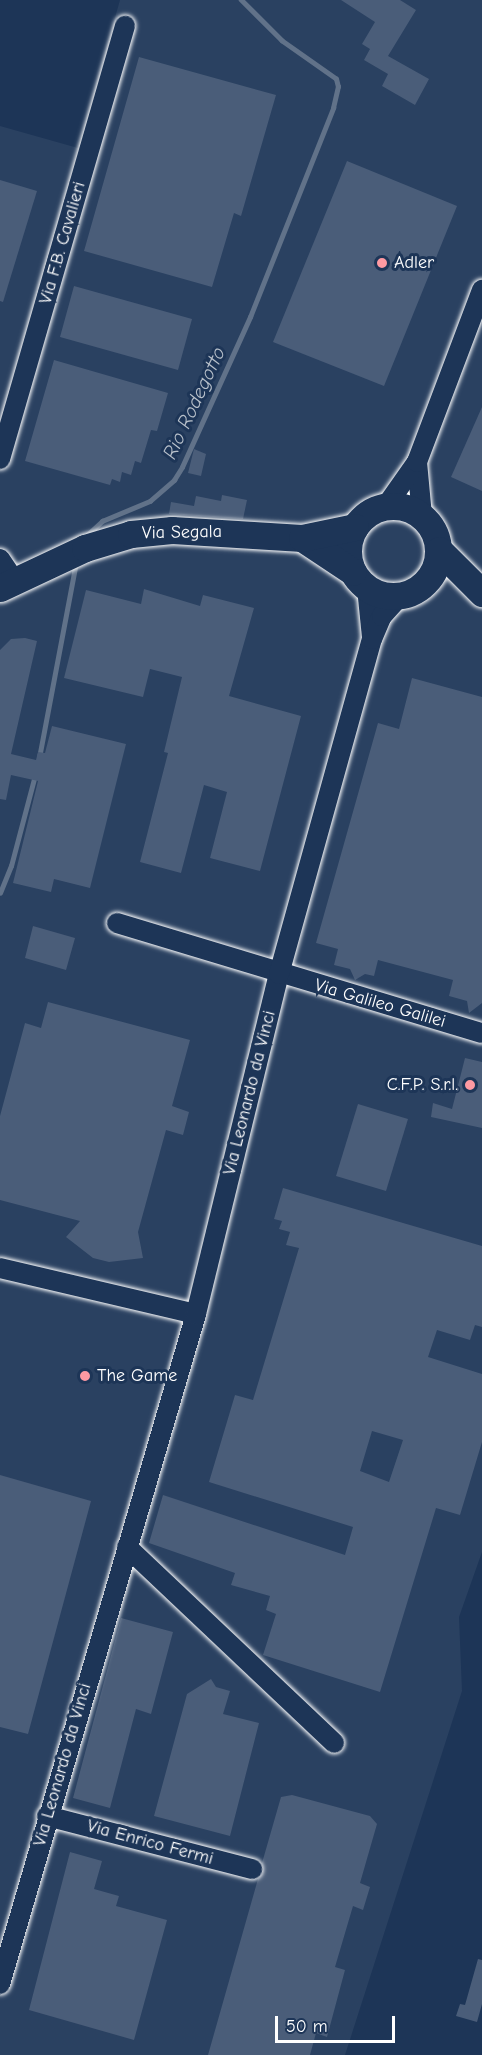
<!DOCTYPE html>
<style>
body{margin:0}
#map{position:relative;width:482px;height:2055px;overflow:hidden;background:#1d3557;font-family:"Comic Neue",sans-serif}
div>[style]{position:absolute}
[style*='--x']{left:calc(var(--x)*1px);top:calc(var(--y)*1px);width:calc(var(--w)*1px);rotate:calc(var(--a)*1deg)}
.built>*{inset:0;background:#2a4161}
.stream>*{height:4.5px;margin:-2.25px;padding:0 2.25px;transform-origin:2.25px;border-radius:2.25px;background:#617289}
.building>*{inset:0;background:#4a5d79}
.roads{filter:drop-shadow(0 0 2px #fff) drop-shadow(0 0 2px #fff)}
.street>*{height:20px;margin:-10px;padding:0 10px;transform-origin:10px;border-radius:10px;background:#1d3557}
.secondary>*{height:27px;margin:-13.5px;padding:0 13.5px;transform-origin:13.5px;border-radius:13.5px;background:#1d3557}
.secondary>.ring{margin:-13.5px;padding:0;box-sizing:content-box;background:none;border:27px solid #1d3557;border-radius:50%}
.dots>*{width:16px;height:16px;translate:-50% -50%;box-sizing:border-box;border:3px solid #1d3557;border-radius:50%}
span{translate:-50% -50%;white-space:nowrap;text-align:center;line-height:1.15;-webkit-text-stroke:6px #1d3557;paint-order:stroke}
.street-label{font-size:18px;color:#fff}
.poi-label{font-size:18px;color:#fff}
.left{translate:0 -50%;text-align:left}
.right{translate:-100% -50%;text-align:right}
.water-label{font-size:20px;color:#b8c0ca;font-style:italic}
.scale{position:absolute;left:275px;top:2016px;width:120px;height:27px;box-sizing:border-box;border:3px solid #fff;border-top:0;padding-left:8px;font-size:18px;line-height:21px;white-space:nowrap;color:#fff;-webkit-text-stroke:4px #1d3557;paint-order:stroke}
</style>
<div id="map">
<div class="built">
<i style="clip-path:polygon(120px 0,482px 0,482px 1552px,459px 1617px,462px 1691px,345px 2055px,0 2055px,0 126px,78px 148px)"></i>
</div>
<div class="stream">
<i style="--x:84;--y:538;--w:25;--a:-43"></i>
<i style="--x:102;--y:521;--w:52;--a:-22.6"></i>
<i style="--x:150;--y:501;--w:32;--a:-41"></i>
<i style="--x:174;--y:480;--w:15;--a:-58"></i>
<i style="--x:182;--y:467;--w:165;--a:-65.6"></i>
<i style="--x:250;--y:317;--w:225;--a:-68.3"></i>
<i style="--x:333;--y:108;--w:22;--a:-77"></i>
<i style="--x:338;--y:87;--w:8;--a:-104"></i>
<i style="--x:336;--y:79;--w:66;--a:-144.9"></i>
<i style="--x:282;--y:41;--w:58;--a:-135"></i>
<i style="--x:39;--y:758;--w:198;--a:-79.3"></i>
<i style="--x:0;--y:893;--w:29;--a:-68"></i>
<i style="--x:11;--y:866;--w:94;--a:-75.2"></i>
</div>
<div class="building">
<i style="clip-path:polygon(341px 0,400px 0,416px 10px,388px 56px,429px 79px,415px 105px,382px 86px,388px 74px,364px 60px,370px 49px,362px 44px,375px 22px)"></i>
<i style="clip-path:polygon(139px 57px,276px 95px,241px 216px,234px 213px,212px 287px,84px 251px)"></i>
<i style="clip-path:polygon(347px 161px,457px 206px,384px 386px,273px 342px)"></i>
<i style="clip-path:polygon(0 180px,37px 191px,3px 302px,0 301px)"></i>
<i style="clip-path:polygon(74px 286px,192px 319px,178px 370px,60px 337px)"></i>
<i style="clip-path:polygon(54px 360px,168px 393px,157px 431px,151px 430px,141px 463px,135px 461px,131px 475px,122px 472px,120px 482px,112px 479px,110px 485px,25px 461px)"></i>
<i style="clip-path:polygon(482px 407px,482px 491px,451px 477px)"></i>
<i style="clip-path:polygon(194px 449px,206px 454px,201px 476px,188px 473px)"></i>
<i style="clip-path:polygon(222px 495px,247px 500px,243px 519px,169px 514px,171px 502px,194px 506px,193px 511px,196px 496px,221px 501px)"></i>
<i style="clip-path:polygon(144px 589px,200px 606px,203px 595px,254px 608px,229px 696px,301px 716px,260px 871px,210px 858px,227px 792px,204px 785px,181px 873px,140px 862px,168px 753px,164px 752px,182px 677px,150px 669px,143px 697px,64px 678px,86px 590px,141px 604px)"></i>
<i style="clip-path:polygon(25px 638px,37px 641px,11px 754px,36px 760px,38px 752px,45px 753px,52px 726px,126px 744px,90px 888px,54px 879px,51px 892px,13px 883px,38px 781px,11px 775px,6px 800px,0 799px,0 650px,11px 639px)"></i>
<i style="clip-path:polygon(412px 678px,482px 697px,482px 1003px,469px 1013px,467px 1001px,449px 996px,453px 980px,378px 960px,374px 976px,365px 974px,355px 980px,350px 969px,334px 965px,338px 949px,316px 943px,378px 723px,399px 729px)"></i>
<i style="clip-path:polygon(33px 926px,75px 938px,66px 970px,25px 958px)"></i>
<i style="clip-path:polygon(48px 1002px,190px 1040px,172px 1106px,189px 1112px,183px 1135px,166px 1130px,138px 1232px,143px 1258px,109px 1262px,93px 1258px,66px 1237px,80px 1221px,0 1200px,0 1116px,25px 1023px,41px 1028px)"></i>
<i style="clip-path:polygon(465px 1058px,482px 1062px,482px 1128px,431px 1117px,433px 1103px,452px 1109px)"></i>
<i style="clip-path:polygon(358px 1104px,408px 1119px,386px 1191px,336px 1176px)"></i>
<i style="clip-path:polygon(evenodd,283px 1188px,482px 1246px,482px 1327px,475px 1325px,470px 1340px,437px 1330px,428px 1357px,482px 1374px,482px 1442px,460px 1515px,436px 1508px,380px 1692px,263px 1655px,276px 1614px,266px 1610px,270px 1596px,231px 1585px,235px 1573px,149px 1543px,163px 1495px,345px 1555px,353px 1527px,209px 1482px,235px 1395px,253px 1400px,299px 1248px,286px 1245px,290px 1232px,279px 1229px,282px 1221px,274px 1219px,283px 1188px,372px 1431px,403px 1440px,389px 1482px,360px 1471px,372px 1431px)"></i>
<i style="clip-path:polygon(0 1475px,91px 1501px,28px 1734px,0 1727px)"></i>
<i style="clip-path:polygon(121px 1618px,173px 1632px,151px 1714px,136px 1709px,110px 1808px,73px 1798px)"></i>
<i style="clip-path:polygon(211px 1679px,216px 1687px,230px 1691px,223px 1714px,259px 1723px,230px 1836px,154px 1816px,187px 1694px)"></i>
<i style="clip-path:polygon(292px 1795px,370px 1816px,377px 1824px,360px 1883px,370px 1887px,363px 1910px,353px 1906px,335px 1967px,345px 1970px,327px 2037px,316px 2033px,310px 2055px,208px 2055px,258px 1879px,263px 1873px,262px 1863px,281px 1797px)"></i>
<i style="clip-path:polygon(70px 1852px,102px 1861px,94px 1889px,119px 1896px,116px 1906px,167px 1920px,134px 2040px,29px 2010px)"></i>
<i style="clip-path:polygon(478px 1959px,482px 1960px,482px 2004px,477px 2022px,456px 2016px,460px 2004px,465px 2005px)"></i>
</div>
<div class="roads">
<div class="street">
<i style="--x:0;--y:459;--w:451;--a:-73.9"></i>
<i style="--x:417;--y:462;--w:54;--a:84.7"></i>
<i style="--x:386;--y:506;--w:54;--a:-54.8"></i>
<i style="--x:417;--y:462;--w:184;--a:-69.3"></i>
<i style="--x:0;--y:559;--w:25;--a:56"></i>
<i style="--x:367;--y:588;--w:49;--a:84.2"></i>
<i style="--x:117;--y:923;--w:381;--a:16.8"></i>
<i style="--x:0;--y:1268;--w:201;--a:13.2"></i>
<i style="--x:127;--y:1547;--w:285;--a:43.4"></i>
<i style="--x:47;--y:1816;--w:212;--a:14.5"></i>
<i style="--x:0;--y:1984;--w:698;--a:-73.69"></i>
<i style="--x:196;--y:1314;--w:350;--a:-76.3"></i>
<i style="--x:279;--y:974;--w:348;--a:-74.5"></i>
<i style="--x:372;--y:639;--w:25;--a:-67"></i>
<i style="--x:382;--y:616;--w:28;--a:-48"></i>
</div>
<div class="secondary">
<i class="ring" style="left:348px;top:506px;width:63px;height:63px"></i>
<i style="--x:302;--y:538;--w:61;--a:33.7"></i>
<i style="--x:439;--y:550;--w:61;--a:45"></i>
<i style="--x:0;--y:588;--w:94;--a:-25.2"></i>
<i style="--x:85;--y:548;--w:48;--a:-16.9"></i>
<i style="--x:131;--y:534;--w:41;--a:-5.6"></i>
<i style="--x:172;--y:530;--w:130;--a:3.5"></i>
<i style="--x:302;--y:538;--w:54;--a:-11.7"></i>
</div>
</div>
<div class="dots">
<i style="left:382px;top:263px;background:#ff9aa2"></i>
<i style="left:470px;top:1085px;background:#ff9aa2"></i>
<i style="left:85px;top:1376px;background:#ff9aa2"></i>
</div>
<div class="street-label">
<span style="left:63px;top:243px;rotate:-74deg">Via F.B. Cavalieri</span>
<span style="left:182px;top:533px;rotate:-1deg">Via Segala</span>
<span style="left:380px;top:1004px;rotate:16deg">Via Galileo Galilei</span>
<span style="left:250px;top:1093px;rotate:-76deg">Via Leonardo da Vinci</span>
<span style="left:63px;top:1765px;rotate:-74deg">Via Leonardo da Vinci</span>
<span style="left:150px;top:1843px;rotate:15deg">Via Enrico Fermi</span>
</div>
<div class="poi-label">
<span class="left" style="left:394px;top:263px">Adler</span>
<span class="right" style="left:458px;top:1085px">C.F.P. S.r.l.</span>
<span class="left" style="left:97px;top:1376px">The Game</span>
</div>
<div class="water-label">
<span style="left:194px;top:403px;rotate:-65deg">Rio Rodegotto</span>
</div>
<div class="scale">50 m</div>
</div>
